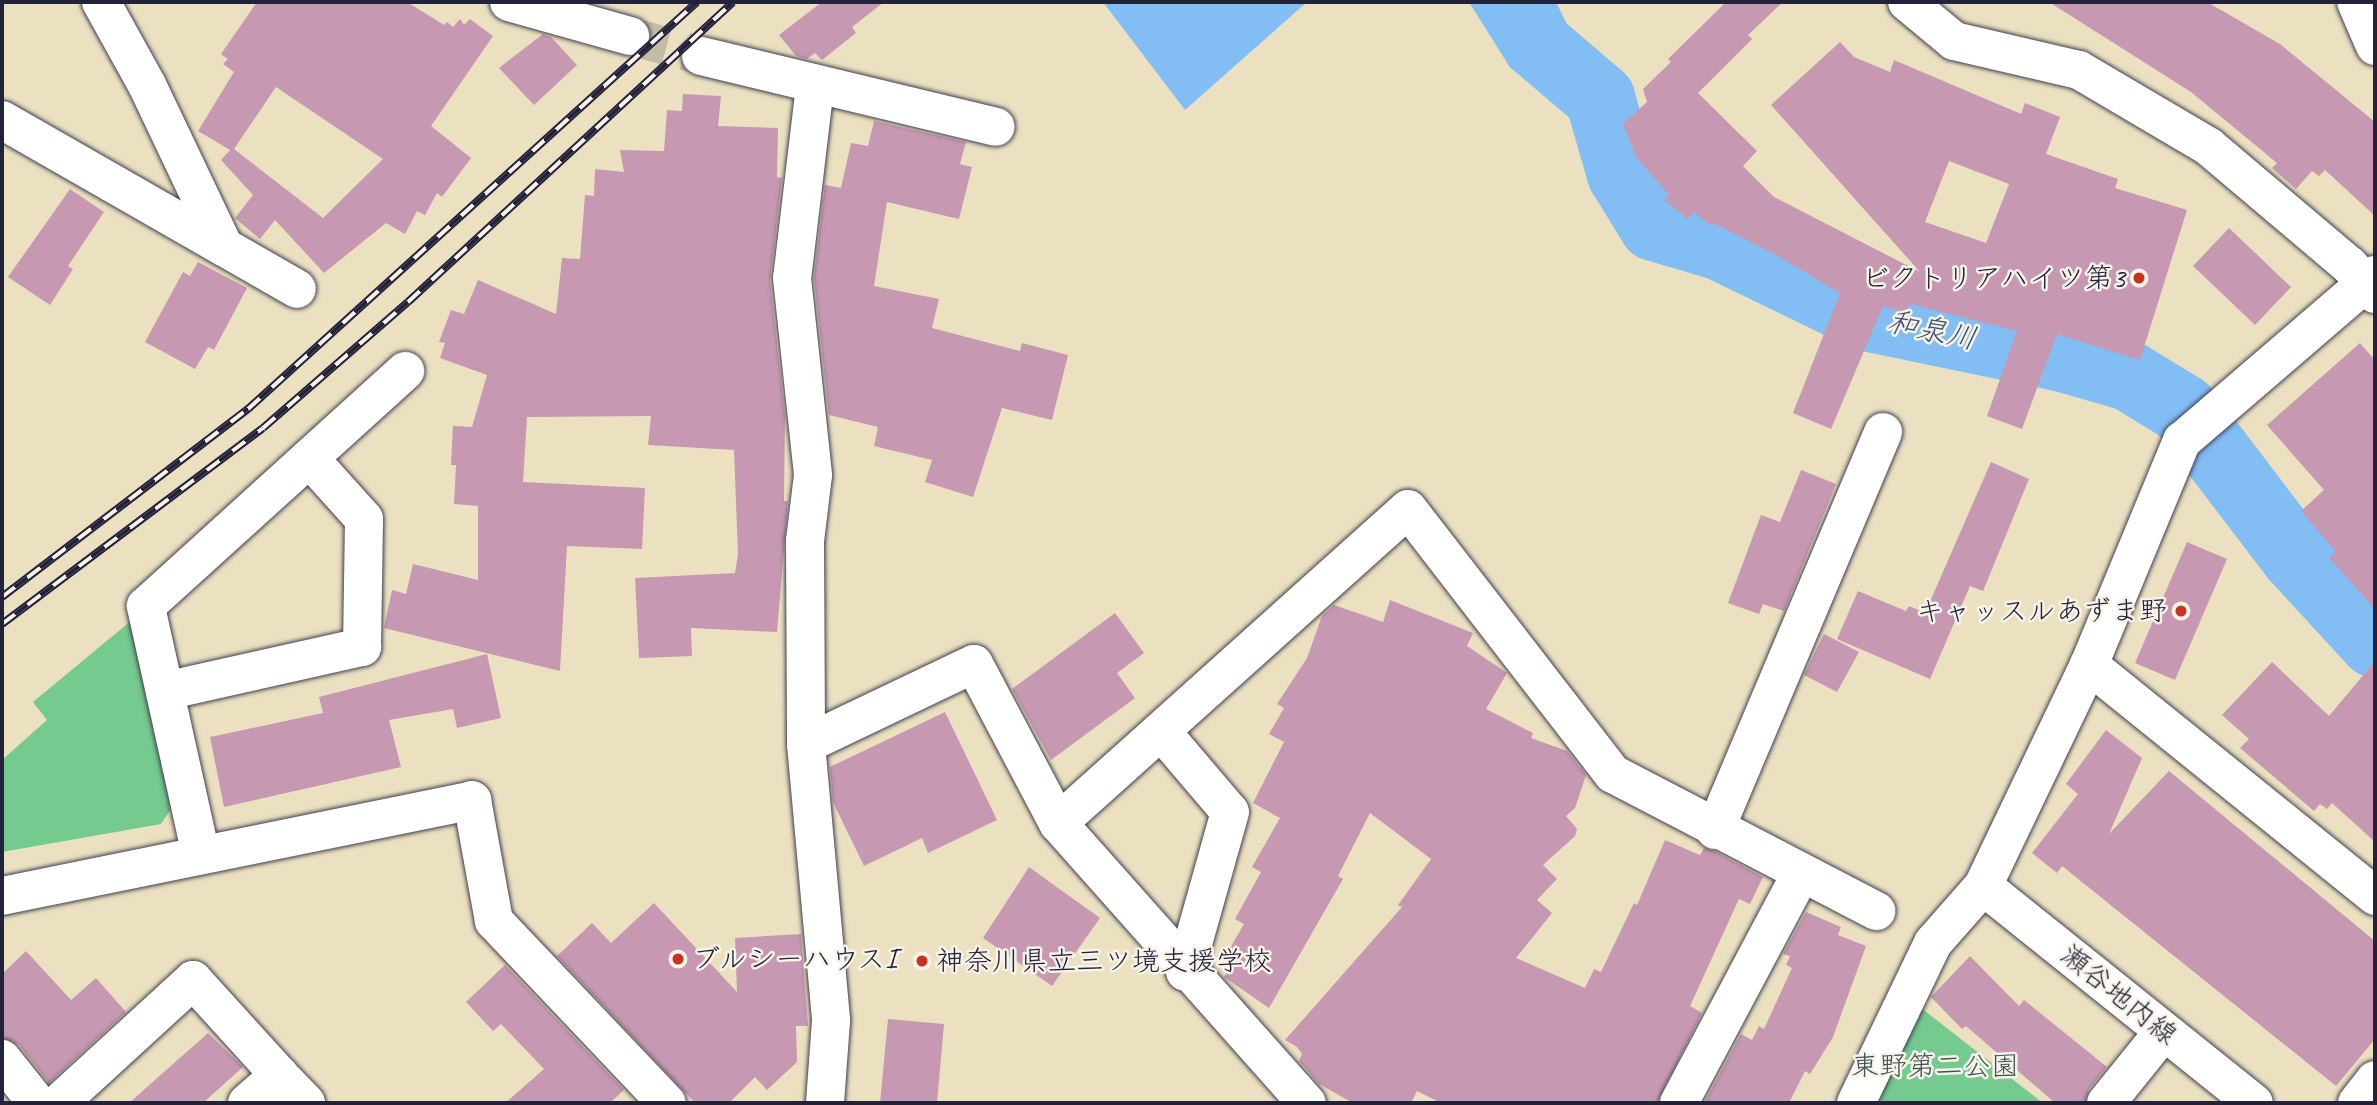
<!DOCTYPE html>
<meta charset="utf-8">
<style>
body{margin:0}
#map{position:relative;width:2377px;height:1105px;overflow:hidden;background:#ebe1c1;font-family:Caveat,"Klee One",sans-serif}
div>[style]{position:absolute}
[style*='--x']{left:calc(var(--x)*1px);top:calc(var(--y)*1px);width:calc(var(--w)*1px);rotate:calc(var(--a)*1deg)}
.green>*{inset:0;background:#74ca8f}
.water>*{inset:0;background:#82bdf4}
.river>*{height:70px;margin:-35px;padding:0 35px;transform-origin:35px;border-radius:35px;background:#82bdf4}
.building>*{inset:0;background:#c798b2}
.minor-tunnel>*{height:38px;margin-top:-19px;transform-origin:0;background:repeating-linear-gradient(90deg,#c3bba6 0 38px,transparent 0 57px)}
.roads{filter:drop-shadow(0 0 2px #403f4f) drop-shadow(0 0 2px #403f4f)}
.minor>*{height:38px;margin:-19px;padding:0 19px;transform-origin:19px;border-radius:19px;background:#fff}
.rail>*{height:8px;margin-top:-4px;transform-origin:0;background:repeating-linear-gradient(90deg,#f7f3e8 0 16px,#22223b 0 32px);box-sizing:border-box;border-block:2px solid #22223b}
.dots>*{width:19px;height:19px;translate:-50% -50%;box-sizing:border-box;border:4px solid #f7f3e8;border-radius:50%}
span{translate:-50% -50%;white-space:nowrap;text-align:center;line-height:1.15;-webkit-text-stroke:5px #f7f3e8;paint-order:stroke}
.poi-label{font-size:28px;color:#22223b}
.right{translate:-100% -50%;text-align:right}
.left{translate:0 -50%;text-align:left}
.street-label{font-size:28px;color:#22223b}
.park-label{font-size:28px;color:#3b5454}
.water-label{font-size:30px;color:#3f5072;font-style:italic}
.frame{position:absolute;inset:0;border:4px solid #22223b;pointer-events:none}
</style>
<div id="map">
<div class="green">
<i style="clip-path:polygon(138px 615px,171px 809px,161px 824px,2px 852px,2px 760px,47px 720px,33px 702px)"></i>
<i style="clip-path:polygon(1921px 1008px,2043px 1103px,1878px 1103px)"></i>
</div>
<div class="water">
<i style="clip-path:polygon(1103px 2px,1307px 2px,1185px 110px)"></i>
<i style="clip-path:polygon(1469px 2px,1517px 2px,1538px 45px,1511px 69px)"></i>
</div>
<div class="river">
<i style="--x:1517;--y:2;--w:48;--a:64"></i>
<i style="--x:1538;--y:45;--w:82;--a:40.5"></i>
<i style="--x:1600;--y:98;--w:79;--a:73.9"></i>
<i style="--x:1622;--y:174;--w:61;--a:58.4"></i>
<i style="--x:1654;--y:226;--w:68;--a:16.3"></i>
<i style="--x:1719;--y:245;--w:162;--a:25.9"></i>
<i style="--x:1865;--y:316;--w:202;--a:11.7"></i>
<i style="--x:2063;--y:357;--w:69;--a:16.1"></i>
<i style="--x:2129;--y:376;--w:63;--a:31.4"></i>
<i style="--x:2183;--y:409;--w:185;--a:52.7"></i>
<i style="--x:2295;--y:556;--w:118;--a:47.4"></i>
</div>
<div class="building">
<i style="clip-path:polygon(evenodd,257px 2px,407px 2px,444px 25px,447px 22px,453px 27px,460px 19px,464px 25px,470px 19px,493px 36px,431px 126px,471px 158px,442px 197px,437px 193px,425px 215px,417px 211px,405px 234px,386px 223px,324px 273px,275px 220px,260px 239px,235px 218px,253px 195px,221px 160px,230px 150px,198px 131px,234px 72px,223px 64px,228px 59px,221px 54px,257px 2px,276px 87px,383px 159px,323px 218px,234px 149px,276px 87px)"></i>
<i style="clip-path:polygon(822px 2px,884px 2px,852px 27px,856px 33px,822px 60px,815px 53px,807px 59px,796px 56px,779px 35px)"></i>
<i style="clip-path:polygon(evenodd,1726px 2px,1783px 2px,1748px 35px,1752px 39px,1698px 93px,1757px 151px,1743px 166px,1774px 197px,1920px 272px,1771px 105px,1840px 42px,1854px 57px,1890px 72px,1894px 60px,2021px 114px,2025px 103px,2060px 117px,2046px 154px,2118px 179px,2115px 188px,2187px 210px,2140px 360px,2057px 334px,2022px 429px,1987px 416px,2017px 331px,1910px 304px,1906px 313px,1883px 306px,1831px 429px,1793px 413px,1840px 293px,1774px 254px,1713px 223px,1711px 226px,1694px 212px,1688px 219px,1664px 200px,1669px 195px,1636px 157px,1623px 124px,1647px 102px,1643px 89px,1671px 62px,1668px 59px,1726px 2px,1949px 161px,2009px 184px,1986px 243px,1925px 222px,1949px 161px)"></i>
<i style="clip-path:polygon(2049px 2px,2207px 2px,2280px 44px,2375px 122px,2375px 216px,2325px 170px,2319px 176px,2312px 171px,2296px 189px,2272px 168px,2277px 163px,2191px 92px)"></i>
<i style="clip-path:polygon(543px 34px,551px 37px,577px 65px,534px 105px,499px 68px)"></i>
<i style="clip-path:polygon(683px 94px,721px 96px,718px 126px,778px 128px,777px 177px,782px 178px,770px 280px,785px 417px,784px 501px,788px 501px,777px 632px,691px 628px,692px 656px,639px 658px,635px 578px,735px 573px,738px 554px,734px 450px,648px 445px,651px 416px,527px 417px,523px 482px,645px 488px,642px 549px,567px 546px,560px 671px,384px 628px,392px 590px,406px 594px,413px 564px,478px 580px,478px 506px,454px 504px,456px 465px,451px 465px,453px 426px,472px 427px,487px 375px,440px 358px,445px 343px,439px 342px,451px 310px,464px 314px,478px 280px,556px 314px,562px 258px,580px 259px,585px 195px,594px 196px,595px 169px,624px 172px,620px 150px,664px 151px,667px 110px,682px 111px)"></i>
<i style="clip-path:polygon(874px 121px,966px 142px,960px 164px,972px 167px,959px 219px,887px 202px,874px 286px,939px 299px,932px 328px,1020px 351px,1022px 343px,1068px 355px,1052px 420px,1002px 408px,973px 497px,925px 482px,932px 460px,874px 446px,878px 427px,829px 415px,814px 278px,825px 185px,841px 188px,851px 143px,868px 146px)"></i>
<i style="clip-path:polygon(70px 189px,104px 212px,68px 266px,73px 269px,50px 305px,8px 277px)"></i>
<i style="clip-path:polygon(2229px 228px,2291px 287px,2255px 325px,2193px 266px)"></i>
<i style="clip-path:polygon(198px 262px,247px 288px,214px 350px,208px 347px,195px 369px,145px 342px,183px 272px,190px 276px)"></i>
<i style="clip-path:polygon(2360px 343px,2375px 360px,2375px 609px,2329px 558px,2336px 552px,2301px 511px,2324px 490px,2267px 425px)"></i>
<i style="clip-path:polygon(1991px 462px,2029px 479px,1983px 591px,1970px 586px,1930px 679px,1837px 639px,1858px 591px,1906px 611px,1909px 606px,1925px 613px)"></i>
<i style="clip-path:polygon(1801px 470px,1836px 484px,1784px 611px,1763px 604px,1759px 614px,1728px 603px,1761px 515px,1780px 522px)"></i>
<i style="clip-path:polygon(2187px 542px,2227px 559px,2175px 680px,2135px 663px)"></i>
<i style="clip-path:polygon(1390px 600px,1473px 633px,1467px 646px,1507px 673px,1486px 709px,1533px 733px,1531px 738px,1567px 751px,1586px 775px,1575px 808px,1566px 816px,1577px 829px,1575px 836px,1543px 865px,1557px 879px,1537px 900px,1552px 913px,1516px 958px,1585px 988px,1594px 969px,1601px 972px,1634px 903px,1637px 905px,1665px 840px,1700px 855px,1704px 848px,1714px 851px,1763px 877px,1750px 904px,1739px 899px,1690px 1006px,1702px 1013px,1657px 1103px,1441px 1103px,1417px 1091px,1411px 1103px,1353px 1103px,1319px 1084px,1299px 1061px,1302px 1054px,1297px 1047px,1285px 1040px,1402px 907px,1398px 905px,1431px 859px,1370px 813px,1338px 876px,1343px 879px,1269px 1008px,1224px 977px,1234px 960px,1226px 955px,1244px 924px,1235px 919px,1261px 872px,1252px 867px,1280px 818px,1253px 803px,1284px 742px,1269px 734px,1284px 708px,1277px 704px,1307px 658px,1322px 616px,1334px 605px,1383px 622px)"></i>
<i style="clip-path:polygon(1115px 613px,1144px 653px,1117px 673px,1135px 698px,1051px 760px,1012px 689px)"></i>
<i style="clip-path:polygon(1824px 634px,1859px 652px,1837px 692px,1804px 675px)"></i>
<i style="clip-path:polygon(487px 654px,501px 718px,457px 728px,453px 709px,389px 720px,401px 767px,224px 807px,210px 737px,323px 713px,319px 697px)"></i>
<i style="clip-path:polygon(2375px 661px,2375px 842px,2332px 803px,2327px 809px,2320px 804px,2314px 811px,2240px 748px,2249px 739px,2222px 715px,2272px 662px,2329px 716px)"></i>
<i style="clip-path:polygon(945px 712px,997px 820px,928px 853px,922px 838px,864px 866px,833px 802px,830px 767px)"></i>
<i style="clip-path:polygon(2106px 730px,2142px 758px,2109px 834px,2169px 771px,2375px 941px,2375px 1039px,2336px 1086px,2062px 866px,2057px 873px,2032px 853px,2078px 794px,2066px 784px)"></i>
<i style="clip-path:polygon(1029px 867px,1100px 918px,1052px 986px,983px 938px)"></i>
<i style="clip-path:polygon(654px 903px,737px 992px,735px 938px,801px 934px,808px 1026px,796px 1026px,797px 1062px,767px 1090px,755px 1077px,729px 1103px,695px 1103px,557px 956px,592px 923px,611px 943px)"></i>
<i style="clip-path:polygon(1806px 912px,1841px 927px,1838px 935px,1866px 946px,1833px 1037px,1810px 1074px,1805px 1071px,1789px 1103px,1704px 1103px,1741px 1034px,1752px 1040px,1759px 1026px,1764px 1029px,1792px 968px,1786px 965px,1790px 956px,1783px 954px)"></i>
<i style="clip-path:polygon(26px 951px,71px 1000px,96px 978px,126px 1012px,49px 1083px,19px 1045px,2px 1038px,2px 974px)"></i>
<i style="clip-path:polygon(1970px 956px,2019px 1006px,2024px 1000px,2107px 1067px,2089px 1089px,2085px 1103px,2055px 1103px,1966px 1026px,1962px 1029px,1931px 997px)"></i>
<i style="clip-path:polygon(505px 965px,624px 1090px,610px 1103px,505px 1103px,544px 1069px,501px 1024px,493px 1031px,466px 1002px)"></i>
<i style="clip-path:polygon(888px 1019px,944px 1024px,937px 1103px,880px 1103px)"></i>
<i style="clip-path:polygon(208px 1033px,243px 1067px,203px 1103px,129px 1103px)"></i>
</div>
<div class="minor-tunnel">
<i style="--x:630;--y:36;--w:74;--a:15.7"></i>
</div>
<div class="roads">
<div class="minor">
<i style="--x:509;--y:2;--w:126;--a:15.7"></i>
<i style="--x:1907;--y:2;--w:61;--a:39.7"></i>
<i style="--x:1954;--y:41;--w:128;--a:13.1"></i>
<i style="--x:2079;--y:70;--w:150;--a:30.5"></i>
<i style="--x:2208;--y:146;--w:185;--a:40.2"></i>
<i style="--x:2349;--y:265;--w:39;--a:48"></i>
<i style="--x:2356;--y:2;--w:48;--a:66.6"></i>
<i style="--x:701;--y:56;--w:303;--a:13.5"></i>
<i style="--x:815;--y:86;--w:193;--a:96.8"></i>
<i style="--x:792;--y:278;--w:198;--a:83.9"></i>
<i style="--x:813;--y:475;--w:66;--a:96.9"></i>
<i style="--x:805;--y:541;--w:203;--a:89.7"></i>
<i style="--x:806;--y:744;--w:278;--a:84.8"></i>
<i style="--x:831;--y:1021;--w:82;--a:94.2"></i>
<i style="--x:2;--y:120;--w:256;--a:29.8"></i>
<i style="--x:224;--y:247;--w:179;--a:-115.4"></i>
<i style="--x:147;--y:85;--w:95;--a:-119"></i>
<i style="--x:224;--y:247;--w:84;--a:29.9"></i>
<i style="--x:2089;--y:665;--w:368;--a:38.9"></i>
<i style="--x:165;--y:691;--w:202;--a:-12.6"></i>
<i style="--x:362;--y:647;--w:128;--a:-89.1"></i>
<i style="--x:364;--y:519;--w:82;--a:-132"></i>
<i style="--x:1161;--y:731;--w:106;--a:49.6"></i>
<i style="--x:1230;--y:812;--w:166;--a:105.7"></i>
<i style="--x:806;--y:744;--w:186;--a:-25.5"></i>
<i style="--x:974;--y:664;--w:180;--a:62.2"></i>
<i style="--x:1058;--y:823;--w:375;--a:48.4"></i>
<i style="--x:1058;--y:823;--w:470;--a:-41.9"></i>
<i style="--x:1408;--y:509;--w:335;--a:52.3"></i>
<i style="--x:1613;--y:774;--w:297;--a:27.5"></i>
<i style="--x:1715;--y:830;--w:432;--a:-67.1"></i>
<i style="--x:201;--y:855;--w:255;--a:-102.5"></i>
<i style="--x:146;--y:606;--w:350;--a:-42.2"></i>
<i style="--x:1983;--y:886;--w:347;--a:38.7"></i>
<i style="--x:2;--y:896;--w:480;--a:-11.5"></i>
<i style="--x:472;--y:800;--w:123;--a:79.7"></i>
<i style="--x:494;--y:921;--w:251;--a:46.5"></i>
<i style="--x:2;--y:1059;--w:56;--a:51.5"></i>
<i style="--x:59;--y:1103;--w:182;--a:-42.5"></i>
<i style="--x:193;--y:980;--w:128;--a:47.8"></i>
<i style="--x:247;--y:1103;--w:43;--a:-41.2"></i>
<i style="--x:279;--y:1075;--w:39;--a:46"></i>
<i style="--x:1679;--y:1103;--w:259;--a:-62"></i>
<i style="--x:1856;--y:1103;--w:178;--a:-64.3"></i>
<i style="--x:1933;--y:943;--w:76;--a:-48.7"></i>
<i style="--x:1983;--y:886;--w:245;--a:-64.4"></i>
<i style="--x:2089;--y:665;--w:243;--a:-67.5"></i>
<i style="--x:2182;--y:441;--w:255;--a:-40.7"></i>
<i style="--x:2106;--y:1103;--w:92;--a:-51.1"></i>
<i style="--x:2357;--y:1103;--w:29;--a:-52"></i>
</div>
</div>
<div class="rail">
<i style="--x:2;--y:597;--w:310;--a:-37.4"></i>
<i style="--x:248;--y:409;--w:606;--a:-42.19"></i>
<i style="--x:2;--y:624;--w:326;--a:-36.9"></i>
<i style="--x:263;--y:428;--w:192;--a:-41"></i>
<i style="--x:408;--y:302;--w:442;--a:-42.7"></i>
</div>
<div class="dots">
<i style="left:2139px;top:278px;background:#c8321e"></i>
<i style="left:2181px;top:611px;background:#c8321e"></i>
<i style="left:678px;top:959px;background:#c8321e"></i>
<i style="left:922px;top:961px;background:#c8321e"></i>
</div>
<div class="poi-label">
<span class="right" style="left:2125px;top:278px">ビクトリアハイツ第3</span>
<span class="right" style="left:2167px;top:611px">キャッスルあずま野</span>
<span class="left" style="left:692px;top:959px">ブルシーハウスI</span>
<span class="left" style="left:936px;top:961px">神奈川県立三ツ境支援学校</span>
</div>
<div class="street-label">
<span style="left:2119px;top:995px;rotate:39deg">瀬谷地内線</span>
</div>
<div class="park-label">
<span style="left:1935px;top:1066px">東野第二公園</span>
</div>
<div class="water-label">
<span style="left:1932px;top:330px;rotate:12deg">和泉川</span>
</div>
<div class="frame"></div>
</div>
